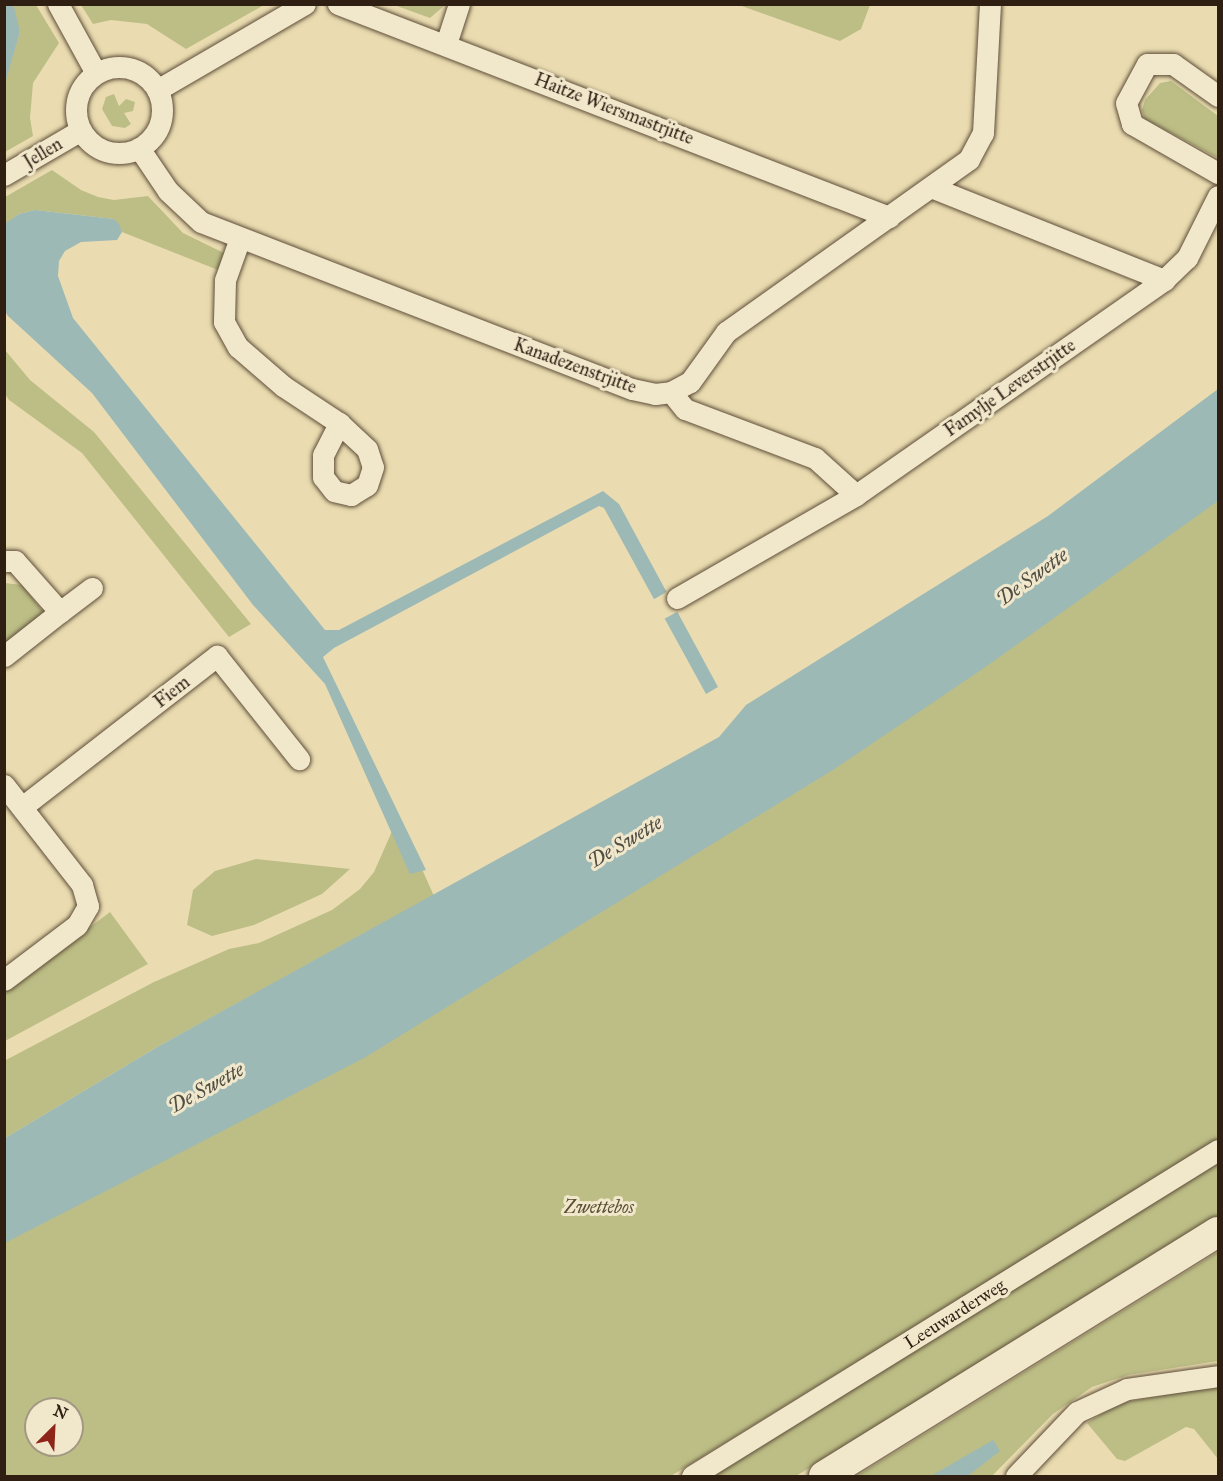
<!DOCTYPE html>
<style>
body{margin:0}
#map{position:relative;width:1223px;height:1481px;overflow:hidden;background:#eadcb0;font-family:"IM FELL Great Primer",serif}
div>[style]{position:absolute}
[style*='--x']{left:calc(var(--x)*1px);top:calc(var(--y)*1px);width:calc(var(--w)*1px);rotate:calc(var(--a)*1deg)}
.green>*{inset:0;background:#bdbe86}
.water>*{inset:0;background:#9cb9b6}
.pier>*{inset:0;background:#eadcb0}
.roads{filter:drop-shadow(0 0 2px #5e4e3a) drop-shadow(0 0 2px #5e4e3a)}
.street>*{height:21px;margin:-10.5px;padding:0 10.5px;transform-origin:10.5px;border-radius:10.5px;background:#f1e8cc}
.street>.ring{margin:-10.5px;padding:0;box-sizing:content-box;background:none;border:21px solid #f1e8cc;border-radius:50%}
.secondary>*{height:30px;margin:-15px;padding:0 15px;transform-origin:15px;border-radius:15px;background:#f1e8cc}
span{translate:-50% -50%;white-space:nowrap;text-align:center;line-height:1.15;-webkit-text-stroke:6px #f1e8cc;paint-order:stroke}
.street-label{font-size:18px;color:#2f1f13}
.park-label{font-size:18px;color:#5a4f36;font-style:italic}
.water-label{font-size:20px;color:#504d44;font-style:italic}
.frame{position:absolute;inset:0;border:6px solid #2f1f13;pointer-events:none}
.north{position:absolute;left:24px;top:1397px;width:60px;height:60px;box-sizing:border-box;background:#f1e8cc;border:2px solid #a39882;border-radius:50%;rotate:24deg;font-size:16px;font-weight:700;line-height:24px;text-align:center;color:#2f1f13}
.north::after{content:'';display:block;margin:auto;width:21px;height:27px;background:#8f2418;clip-path:polygon(50% 0,100% 100%,50% 72%,0 100%)}
</style>
<div id="map">
<div class="green">
<i style="clip-path:polygon(11px 5px,36px 5px,59px 43px,33px 83px,30px 118px,33px 136px,5px 152px,4px 83px,20px 32px)"></i>
<i style="clip-path:polygon(81px 5px,263px 4px,264px 5px,186px 49px,147px 24px,111px 20px,93px 24px)"></i>
<i style="clip-path:polygon(394px 5px,445px 4px,445px 5px,430px 18px)"></i>
<i style="clip-path:polygon(739px 5px,870px 5px,861px 29px,840px 41px)"></i>
<i style="clip-path:polygon(1171px 81px,1218px 116px,1218px 158px,1145px 119px,1142px 110px,1145px 100px,1160px 83px)"></i>
<i style="clip-path:polygon(114px 94px,119px 106px,126px 99px,135px 102px,133px 111px,124px 113px,131px 124px,125px 128px,112px 126px,102px 109px,106px 97px)"></i>
<i style="clip-path:polygon(52px 170px,81px 190px,98px 197px,114px 200px,148px 196px,183px 233px,224px 253px,218px 270px,122px 232px,114px 219px,35px 210px,19px 214px,5px 224px,5px 197px)"></i>
<i style="clip-path:polygon(5px 350px,30px 380px,94px 432px,251px 624px,229px 637px,82px 453px,9px 400px,5px 394px)"></i>
<i style="clip-path:polygon(evenodd,1218px 481px,1218px 1140px,671px 1476px,5px 1476px,4px 1241px,1218px 481px,36px 1409px,72px 1409px,72px 1445px,36px 1445px,36px 1409px)"></i>
<i style="clip-path:polygon(5px 583px,22px 585px,47px 617px,5px 650px)"></i>
<i style="clip-path:polygon(395px 809px,434px 896px,159px 1046px,5px 1138px,4px 1061px,154px 982px,229px 949px,259px 943px,332px 910px,360px 889px,374px 872px,393px 829px)"></i>
<i style="clip-path:polygon(256px 859px,350px 869px,322px 894px,254px 925px,212px 936px,187px 925px,193px 890px,215px 871px)"></i>
<i style="clip-path:polygon(110px 912px,148px 964px,5px 1041px,5px 991px)"></i>
<i style="clip-path:polygon(1218px 1163px,1218px 1217px,1006px 1349px,796px 1476px,709px 1476px)"></i>
<i style="clip-path:polygon(1218px 1252px,1218px 1361px,1128px 1375px,1092px 1387px,1053px 1414px,992px 1476px,857px 1476px)"></i>
<i style="clip-path:polygon(1218px 1386px,1218px 1459px,1194px 1429px,1186px 1427px,1125px 1461px,1117px 1459px,1087px 1423px,1119px 1403px)"></i>
</div>
<div class="water">
<i style="clip-path:polygon(5px 4px,14px 7px,20px 32px,5px 83px)"></i>
<i style="clip-path:polygon(35px 210px,114px 219px,119px 224px,122px 232px,117px 240px,81px 242px,65px 251px,59px 261px,58px 276px,73px 318px,325px 630px,339px 630px,603px 491px,619px 504px,718px 687px,706px 694px,604px 508px,599px 506px,334px 648px,323px 657px,426px 870px,410px 874px,325px 684px,253px 605px,92px 393px,8px 316px,4px 310px,4px 224px,19px 214px)"></i>
<i style="clip-path:polygon(1218px 389px,1218px 501px,984px 668px,836px 768px,364px 1058px,5px 1243px,5px 1138px,159px 1046px,719px 737px,746px 705px,1048px 516px)"></i>
<i style="clip-path:polygon(993px 1440px,1000px 1451px,968px 1476px,931px 1476px)"></i>
</div>
<div class="pier">
<i style="clip-path:polygon(668px 591px,679px 611px,662px 620px,651px 601px)"></i>
</div>
<div class="roads">
<div class="street">
<i style="--x:58;--y:4;--w:79;--a:61.2"></i>
<i style="--x:338;--y:4;--w:591;--a:21.14"></i>
<i style="--x:446;--y:44;--w:42;--a:-72"></i>
<i class="ring" style="left:76px;top:67px;width:65px;height:65px"></i>
<i style="--x:157;--y:90;--w:171;--a:-30.2"></i>
<i style="--x:1218;--y:96;--w:55;--a:-144.6"></i>
<i style="--x:1173;--y:64;--w:26;--a:180"></i>
<i style="--x:1147;--y:64;--w:44;--a:118.3"></i>
<i style="--x:1126;--y:103;--w:22;--a:74"></i>
<i style="--x:1132;--y:124;--w:99;--a:29.7"></i>
<i style="--x:139;--y:148;--w:52;--a:56"></i>
<i style="--x:168;--y:191;--w:45;--a:43.2"></i>
<i style="--x:201;--y:222;--w:462;--a:21.2"></i>
<i style="--x:632;--y:389;--w:24;--a:12"></i>
<i style="--x:655;--y:394;--w:16;--a:-7"></i>
<i style="--x:671;--y:392;--w:21;--a:-28"></i>
<i style="--x:690;--y:382;--w:62;--a:-54.2"></i>
<i style="--x:726;--y:332;--w:298;--a:-35.4"></i>
<i style="--x:969;--y:159;--w:30;--a:-62"></i>
<i style="--x:983;--y:133;--w:129;--a:-86.9"></i>
<i style="--x:4;--y:175;--w:89;--a:-30.3"></i>
<i style="--x:933;--y:188;--w:249;--a:21.7"></i>
<i style="--x:240;--y:238;--w:45;--a:109.7"></i>
<i style="--x:225;--y:280;--w:42;--a:91.4"></i>
<i style="--x:224;--y:322;--w:29;--a:61"></i>
<i style="--x:238;--y:347;--w:60;--a:40.9"></i>
<i style="--x:283;--y:386;--w:67;--a:33.5"></i>
<i style="--x:339;--y:423;--w:38;--a:43"></i>
<i style="--x:367;--y:449;--w:19;--a:72"></i>
<i style="--x:373;--y:467;--w:19;--a:108"></i>
<i style="--x:367;--y:485;--w:19;--a:148"></i>
<i style="--x:351;--y:495;--w:17;--a:-167"></i>
<i style="--x:334;--y:491;--w:18;--a:-128"></i>
<i style="--x:323;--y:477;--w:22;--a:-90"></i>
<i style="--x:323;--y:455;--w:36;--a:-63"></i>
<i style="--x:671;--y:392;--w:22;--a:51"></i>
<i style="--x:685;--y:409;--w:139;--a:20.7"></i>
<i style="--x:815;--y:458;--w:55;--a:42.1"></i>
<i style="--x:4;--y:561;--w:11;--a:0"></i>
<i style="--x:15;--y:561;--w:68;--a:48.6"></i>
<i style="--x:60;--y:612;--w:71;--a:141.8"></i>
<i style="--x:677;--y:598;--w:207;--a:-29.9"></i>
<i style="--x:856;--y:495;--w:376;--a:-34.9"></i>
<i style="--x:1164;--y:280;--w:32;--a:-44"></i>
<i style="--x:1187;--y:258;--w:69;--a:-63.4"></i>
<i style="--x:60;--y:612;--w:40;--a:-37"></i>
<i style="--x:4;--y:785;--w:127;--a:52"></i>
<i style="--x:82;--y:885;--w:22;--a:74"></i>
<i style="--x:88;--y:906;--w:22;--a:120"></i>
<i style="--x:77;--y:925;--w:91;--a:143"></i>
<i style="--x:22;--y:807;--w:247;--a:-37.8"></i>
<i style="--x:217;--y:656;--w:132;--a:51.5"></i>
<i style="--x:692;--y:1476;--w:619;--a:-31.79"></i>
<i style="--x:1016;--y:1476;--w:88;--a:-46.4"></i>
<i style="--x:1077;--y:1412;--w:55;--a:-24.7"></i>
<i style="--x:1127;--y:1389;--w:92;--a:-8.1"></i>
</div>
<div class="secondary">
<i style="--x:824;--y:1476;--w:463;--a:-31.8"></i>
</div>
</div>
<div class="street-label">
<span style="left:614px;top:109px;rotate:21deg">Haitze Wiersmastrjitte</span>
<span style="left:43px;top:153px;rotate:-31deg">Jellen</span>
<span style="left:575px;top:366px;rotate:20deg">Kanadezenstrjitte</span>
<span style="left:1010px;top:388px;rotate:-35deg">Famylje Leverstrjitte</span>
<span style="left:172px;top:692px;rotate:-38deg">Fiem</span>
<span style="left:955px;top:1314px;rotate:-32deg">Leeuwarderweg</span>
</div>
<div class="park-label">
<span style="left:599px;top:1207px">Zwettebos</span>
</div>
<div class="water-label">
<span style="left:1032px;top:577px;rotate:-36deg">De Swette</span>
<span style="left:625px;top:842px;rotate:-31deg">De Swette</span>
<span style="left:206px;top:1088px;rotate:-29deg">De Swette</span>
</div>
<div class="frame"></div>
<div class="north">N</div>
</div>
